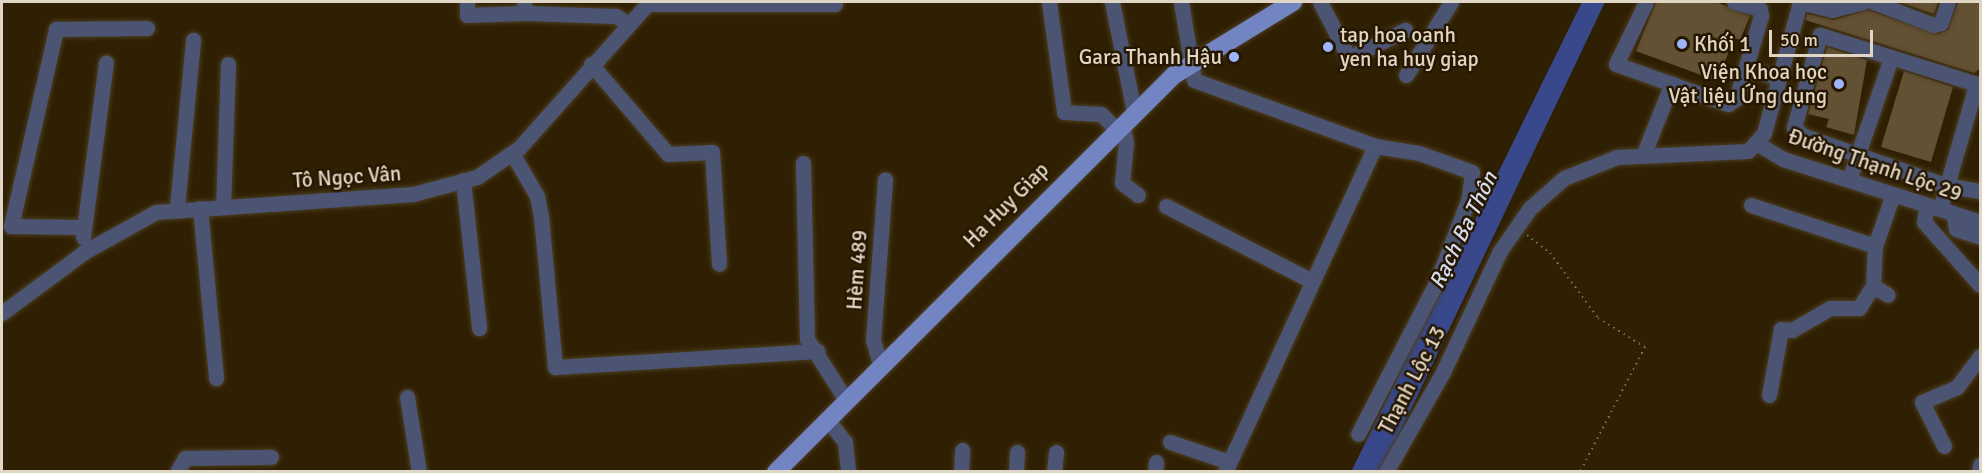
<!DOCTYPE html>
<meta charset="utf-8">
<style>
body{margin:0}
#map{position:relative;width:1982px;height:473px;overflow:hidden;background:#302003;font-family:Signika,sans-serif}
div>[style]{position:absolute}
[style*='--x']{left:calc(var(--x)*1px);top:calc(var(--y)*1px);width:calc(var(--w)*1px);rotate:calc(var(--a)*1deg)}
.water>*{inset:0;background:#38488b}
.building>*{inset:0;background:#635134}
.path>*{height:2px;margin-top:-1px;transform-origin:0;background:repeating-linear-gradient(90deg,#7c6e57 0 1.5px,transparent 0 6px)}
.roads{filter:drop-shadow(0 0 2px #4c3d22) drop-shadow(0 0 2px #4c3d22)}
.minor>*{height:15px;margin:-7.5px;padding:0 7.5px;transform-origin:7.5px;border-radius:7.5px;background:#4b5573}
.major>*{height:18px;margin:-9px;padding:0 9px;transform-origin:9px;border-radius:9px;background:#7284c2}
.dots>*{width:16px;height:16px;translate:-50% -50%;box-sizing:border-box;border:3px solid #261700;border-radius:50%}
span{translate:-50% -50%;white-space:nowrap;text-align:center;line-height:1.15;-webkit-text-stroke:5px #261700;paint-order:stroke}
.poi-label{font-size:21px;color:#e0d6c5}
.left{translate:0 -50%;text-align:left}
.right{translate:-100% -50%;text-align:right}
.street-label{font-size:21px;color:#e0d6c5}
.water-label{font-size:22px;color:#d5dcf0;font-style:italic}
.frame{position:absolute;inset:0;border:3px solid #e0d6c5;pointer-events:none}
.scale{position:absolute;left:1769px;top:30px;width:104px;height:27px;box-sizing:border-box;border:3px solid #e0d6c5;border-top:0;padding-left:8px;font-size:18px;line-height:21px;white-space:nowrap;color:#e0d6c5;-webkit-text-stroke:4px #261700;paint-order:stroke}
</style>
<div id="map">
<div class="water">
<i style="clip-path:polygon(1582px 2px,1605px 2px,1393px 447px,1380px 471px,1351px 472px)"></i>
</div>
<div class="building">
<i style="clip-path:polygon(1656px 2px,1716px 2px,1750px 16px,1740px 40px,1734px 38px,1721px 72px,1715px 70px,1712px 79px,1636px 51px)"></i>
<i style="clip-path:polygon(1899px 2px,1938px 2px,1934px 14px)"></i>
<i style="clip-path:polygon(1958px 2px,1980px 2px,1980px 69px,1974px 73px,1805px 20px,1807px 14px,1834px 20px,1868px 10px,1937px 34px,1948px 30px)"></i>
<i style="clip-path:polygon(1827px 47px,1867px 60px,1854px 135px,1826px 127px,1829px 119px,1808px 114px)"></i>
<i style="clip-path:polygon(1904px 71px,1953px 87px,1931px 162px,1881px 147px)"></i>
</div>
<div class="path">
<i style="--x:1527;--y:235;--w:29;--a:38"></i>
<i style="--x:1550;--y:253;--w:81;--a:53.6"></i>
<i style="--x:1598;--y:318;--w:55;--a:31.7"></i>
<i style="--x:1645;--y:347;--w:141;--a:117.5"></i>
</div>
<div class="roads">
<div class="minor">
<i style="--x:467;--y:2;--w:13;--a:90"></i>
<i style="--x:467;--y:15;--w:58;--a:-2"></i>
<i style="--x:524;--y:2;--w:11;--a:85"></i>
<i style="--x:525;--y:13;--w:91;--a:1.9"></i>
<i style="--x:616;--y:16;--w:14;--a:34"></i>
<i style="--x:1049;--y:2;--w:111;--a:82.2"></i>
<i style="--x:1064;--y:112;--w:37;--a:3"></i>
<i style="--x:1101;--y:114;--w:21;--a:45"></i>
<i style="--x:1112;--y:2;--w:112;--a:78.7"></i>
<i style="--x:1181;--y:2;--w:79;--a:80.5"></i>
<i style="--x:1194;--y:80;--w:193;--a:20"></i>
<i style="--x:1375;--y:146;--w:45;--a:9"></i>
<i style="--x:1419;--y:153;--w:56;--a:19.7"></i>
<i style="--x:1472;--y:172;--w:26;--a:97"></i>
<i style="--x:1469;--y:198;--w:89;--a:111.1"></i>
<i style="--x:1437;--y:281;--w:172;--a:117.3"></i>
<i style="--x:1320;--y:2;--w:63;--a:62.6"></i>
<i style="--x:1349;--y:58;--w:63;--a:-26.6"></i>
<i style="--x:1646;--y:2;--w:69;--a:115.8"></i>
<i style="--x:1616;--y:64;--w:119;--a:19.7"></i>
<i style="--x:1728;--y:104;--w:9;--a:-32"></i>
<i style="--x:1736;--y:99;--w:87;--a:-73.2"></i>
<i style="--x:1761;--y:16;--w:7;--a:-98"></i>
<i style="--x:1760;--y:9;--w:27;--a:-165"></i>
<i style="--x:1873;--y:2;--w:65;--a:20.7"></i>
<i style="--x:1934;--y:25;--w:7;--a:-16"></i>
<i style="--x:1941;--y:23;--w:22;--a:-72"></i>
<i style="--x:647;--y:4;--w:188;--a:0"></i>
<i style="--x:591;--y:64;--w:118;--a:49.5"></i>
<i style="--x:668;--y:154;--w:44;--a:-2.6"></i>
<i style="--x:712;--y:152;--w:112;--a:86.4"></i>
<i style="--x:1745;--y:68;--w:35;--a:16"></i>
<i style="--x:1406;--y:75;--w:86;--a:-58.3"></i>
<i style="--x:1980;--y:85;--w:168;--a:-162.6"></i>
<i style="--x:1820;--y:35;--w:96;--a:105.8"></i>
<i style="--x:1794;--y:127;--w:11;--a:45"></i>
<i style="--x:1802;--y:135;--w:151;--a:19.3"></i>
<i style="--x:1945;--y:185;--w:36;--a:10"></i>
<i style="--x:1122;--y:124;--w:19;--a:78"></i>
<i style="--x:1126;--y:143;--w:40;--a:95.7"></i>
<i style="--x:1122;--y:183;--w:20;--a:37"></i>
<i style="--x:1758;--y:144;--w:29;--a:31"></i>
<i style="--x:1783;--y:159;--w:207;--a:17.7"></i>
<i style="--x:512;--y:153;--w:50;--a:59.8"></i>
<i style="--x:537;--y:196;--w:20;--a:79"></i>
<i style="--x:541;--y:216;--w:152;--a:84.7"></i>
<i style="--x:555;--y:367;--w:263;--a:-3.5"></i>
<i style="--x:1644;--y:153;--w:75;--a:-68.2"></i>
<i style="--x:803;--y:163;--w:176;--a:88.7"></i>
<i style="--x:807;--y:339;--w:72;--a:57.4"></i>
<i style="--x:463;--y:180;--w:149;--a:83.8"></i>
<i style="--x:1849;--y:180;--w:129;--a:-71"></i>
<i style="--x:1751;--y:205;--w:131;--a:18.3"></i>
<i style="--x:1875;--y:246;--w:55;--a:-70.9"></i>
<i style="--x:1927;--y:205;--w:17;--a:100"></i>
<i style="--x:1924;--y:222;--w:84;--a:48.4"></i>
<i style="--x:1166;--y:206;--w:162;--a:27.2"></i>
<i style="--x:177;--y:207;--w:168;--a:-84.5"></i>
<i style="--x:223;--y:207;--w:143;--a:-88"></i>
<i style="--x:200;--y:208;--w:171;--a:84.6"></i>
<i style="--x:1940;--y:209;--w:129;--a:-73.8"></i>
<i style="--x:1953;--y:213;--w:16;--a:79"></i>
<i style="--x:1956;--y:229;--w:25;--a:18"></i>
<i style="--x:83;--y:227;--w:72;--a:-179.2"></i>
<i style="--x:11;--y:226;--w:202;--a:-77.1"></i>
<i style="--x:56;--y:29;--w:91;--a:-0.6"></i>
<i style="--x:83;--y:237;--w:176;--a:-82.5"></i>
<i style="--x:1875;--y:246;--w:40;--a:92.9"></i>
<i style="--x:1873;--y:286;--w:17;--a:31"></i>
<i style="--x:2;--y:313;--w:102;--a:-36.6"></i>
<i style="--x:84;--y:252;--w:82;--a:-29.1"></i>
<i style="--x:156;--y:212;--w:258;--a:-4"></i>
<i style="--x:413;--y:194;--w:66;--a:-14.9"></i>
<i style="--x:477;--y:177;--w:51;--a:-34.6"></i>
<i style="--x:519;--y:148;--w:195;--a:-48.3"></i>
<i style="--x:880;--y:364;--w:25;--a:-106"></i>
<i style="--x:873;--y:340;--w:161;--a:-85.7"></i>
<i style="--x:1769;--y:395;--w:67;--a:-79.7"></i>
<i style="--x:1781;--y:329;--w:11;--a:5"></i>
<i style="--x:1792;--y:330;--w:44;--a:-30.1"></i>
<i style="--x:1830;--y:308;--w:29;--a:0"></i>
<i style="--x:1859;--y:308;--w:26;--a:-58"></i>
<i style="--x:407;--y:397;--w:76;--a:80.9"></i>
<i style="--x:827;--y:419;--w:29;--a:52"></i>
<i style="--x:845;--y:442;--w:30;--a:84"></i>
<i style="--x:1170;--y:442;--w:62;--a:18.7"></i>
<i style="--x:1944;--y:446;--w:49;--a:-116.6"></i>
<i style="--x:1922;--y:402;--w:38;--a:-23"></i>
<i style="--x:1957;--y:387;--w:39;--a:-53"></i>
<i style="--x:177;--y:472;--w:16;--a:-60"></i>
<i style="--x:185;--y:458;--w:86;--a:-0.7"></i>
<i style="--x:961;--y:472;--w:22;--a:-87"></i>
<i style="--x:1016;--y:472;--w:20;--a:-87"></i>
<i style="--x:1054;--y:472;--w:20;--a:-84"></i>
<i style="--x:1155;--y:472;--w:10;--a:-84"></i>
<i style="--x:1225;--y:472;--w:359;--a:-65.3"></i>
<i style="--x:1386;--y:472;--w:115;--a:-60.3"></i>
<i style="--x:1443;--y:372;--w:134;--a:-64.8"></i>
<i style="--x:1500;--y:251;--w:52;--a:-55.1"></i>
<i style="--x:1530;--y:208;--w:45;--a:-41.4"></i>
<i style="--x:1564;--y:178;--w:57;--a:-21.6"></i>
<i style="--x:1617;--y:157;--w:131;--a:-2.6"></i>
<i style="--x:1748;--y:151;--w:24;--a:-48"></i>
<i style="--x:1764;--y:133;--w:136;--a:-74.6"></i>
<i style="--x:1800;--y:2;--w:33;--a:14"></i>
<i style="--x:1832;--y:10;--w:32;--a:-14"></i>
<i style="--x:1979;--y:472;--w:7;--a:-82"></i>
</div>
<div class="major">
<i style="--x:776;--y:472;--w:562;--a:-44.93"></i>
<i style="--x:1174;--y:75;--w:140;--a:-31.5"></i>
</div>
</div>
<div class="dots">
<i style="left:1682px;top:44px;background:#9eb4fd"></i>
<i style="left:1328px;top:47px;background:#9eb4fd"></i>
<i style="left:1234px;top:57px;background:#9eb4fd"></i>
<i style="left:1839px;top:84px;background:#9eb4fd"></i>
</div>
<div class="poi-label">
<span class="left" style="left:1340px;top:47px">tap hoa oanh<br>yen ha huy giap</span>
<span class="left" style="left:1694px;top:44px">Khối 1</span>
<span class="right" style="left:1222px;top:57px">Gara Thanh Hậu</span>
<span class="right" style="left:1827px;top:84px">Viện Khoa học<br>Vật liệu Ứng dụng</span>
</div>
<div class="street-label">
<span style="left:1875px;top:165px;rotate:19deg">Đường Thạnh Lộc 29</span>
<span style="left:347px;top:177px;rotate:-4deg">Tô Ngọc Vân</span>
<span style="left:1006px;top:205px;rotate:-45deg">Ha Huy Giap</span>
<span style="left:857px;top:270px;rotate:-86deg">Hèm 489</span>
<span style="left:1412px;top:380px;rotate:-62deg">Thạnh Lộc 13</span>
</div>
<div class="water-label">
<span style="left:1463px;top:230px;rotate:-64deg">Rạch Ba Thôn</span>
</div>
<div class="frame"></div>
<div class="scale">50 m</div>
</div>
